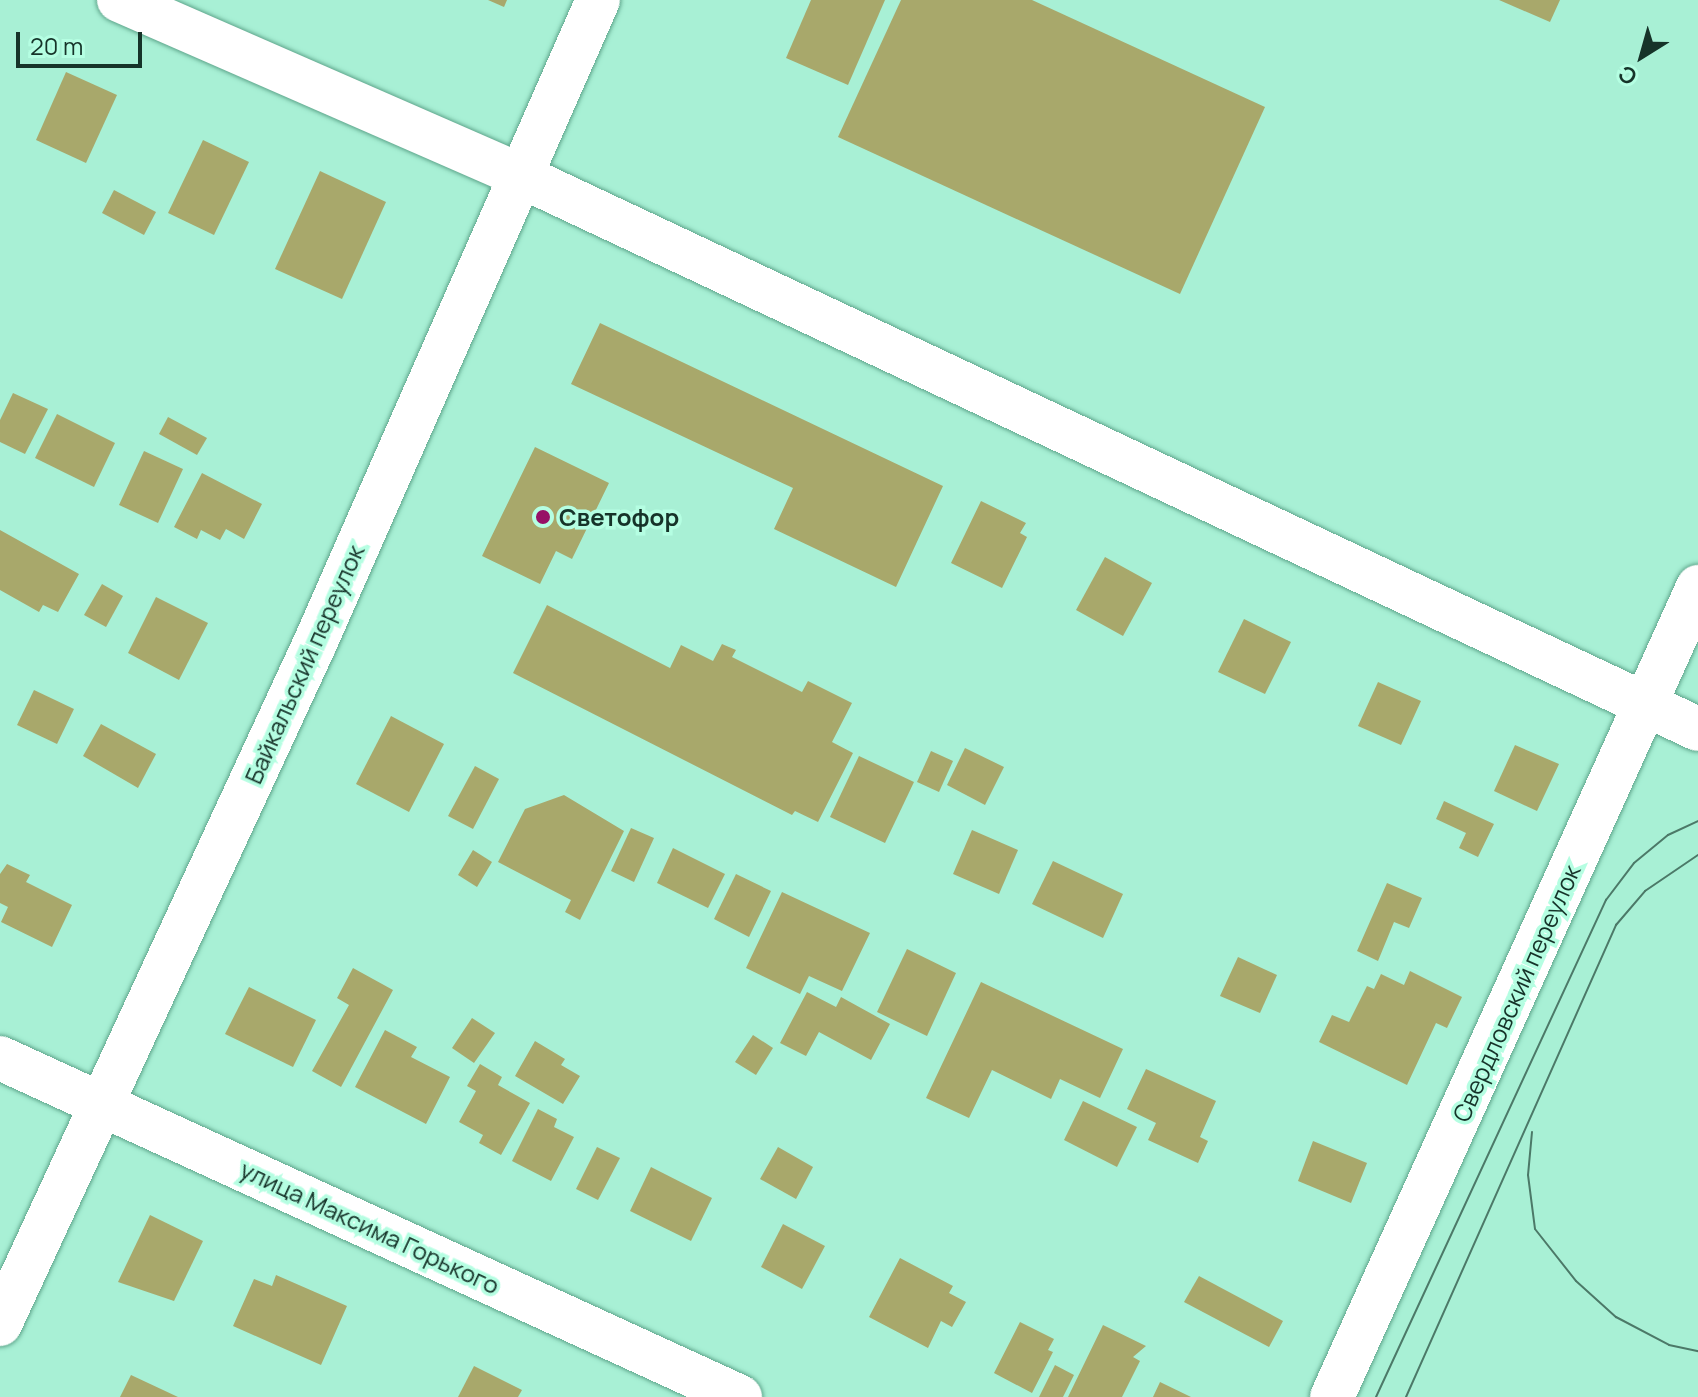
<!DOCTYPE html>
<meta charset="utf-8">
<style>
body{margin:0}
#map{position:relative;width:1698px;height:1397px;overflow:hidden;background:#a8f0d5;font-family:Manrope,sans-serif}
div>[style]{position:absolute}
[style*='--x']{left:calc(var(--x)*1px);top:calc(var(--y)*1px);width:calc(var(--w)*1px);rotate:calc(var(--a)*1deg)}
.building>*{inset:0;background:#a8a86b}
.roads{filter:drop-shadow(0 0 2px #5ea58b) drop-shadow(0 0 2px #5ea58b)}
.minor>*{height:44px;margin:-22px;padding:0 22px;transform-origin:22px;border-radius:22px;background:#fff}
.major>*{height:44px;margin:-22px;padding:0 22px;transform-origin:22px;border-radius:22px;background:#fff}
.tram>*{height:2px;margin:-1px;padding:0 1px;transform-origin:1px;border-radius:1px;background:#4c7968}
.dots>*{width:22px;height:22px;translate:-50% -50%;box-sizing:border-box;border:4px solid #b5fee2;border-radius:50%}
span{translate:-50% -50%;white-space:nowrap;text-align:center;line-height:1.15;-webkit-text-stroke:7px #b5fee2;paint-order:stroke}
.poi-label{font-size:24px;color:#163329;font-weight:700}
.left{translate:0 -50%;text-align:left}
.street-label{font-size:24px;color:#163329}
.north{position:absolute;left:1602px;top:16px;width:80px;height:80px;-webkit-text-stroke:6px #b5fee2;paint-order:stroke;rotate:217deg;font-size:22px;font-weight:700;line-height:32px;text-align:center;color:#163329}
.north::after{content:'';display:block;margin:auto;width:28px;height:36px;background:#163329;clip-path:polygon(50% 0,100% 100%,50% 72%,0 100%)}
.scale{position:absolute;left:16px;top:32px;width:126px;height:36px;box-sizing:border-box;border:4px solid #163329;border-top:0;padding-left:10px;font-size:24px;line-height:28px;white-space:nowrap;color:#163329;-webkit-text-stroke:6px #b5fee2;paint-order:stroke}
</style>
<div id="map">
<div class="building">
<i style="clip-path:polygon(488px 0,507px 0,504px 7px)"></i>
<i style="clip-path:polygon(811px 0,885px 0,848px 85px,786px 58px)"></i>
<i style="clip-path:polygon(901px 0,1032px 0,1265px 107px,1180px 294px,838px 137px)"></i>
<i style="clip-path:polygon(1499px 0,1560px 0,1550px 22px)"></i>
<i style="clip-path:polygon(66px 72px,117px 95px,86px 163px,36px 140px)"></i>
<i style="clip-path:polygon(203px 140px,249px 162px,214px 235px,168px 213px)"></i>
<i style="clip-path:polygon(320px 171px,386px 202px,342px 299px,275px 269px)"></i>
<i style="clip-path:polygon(114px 190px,156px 212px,144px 235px,102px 213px)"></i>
<i style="clip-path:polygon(600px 323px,943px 486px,896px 587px,774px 529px,793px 488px,571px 384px)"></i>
<i style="clip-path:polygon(13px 393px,48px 409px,25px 454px,0 442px,0 420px)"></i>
<i style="clip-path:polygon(57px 414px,115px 443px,94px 487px,35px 458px)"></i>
<i style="clip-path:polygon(168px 417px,207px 438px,197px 455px,159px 434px)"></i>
<i style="clip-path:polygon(535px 447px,609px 483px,572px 559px,556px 551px,540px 584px,482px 556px)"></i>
<i style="clip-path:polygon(144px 451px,183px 469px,158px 523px,119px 505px)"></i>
<i style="clip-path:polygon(202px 473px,262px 504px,244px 539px,226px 529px,220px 540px,201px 530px,197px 539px,174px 527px)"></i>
<i style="clip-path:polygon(981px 501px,1026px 523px,1020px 533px,1027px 537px,1002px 588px,951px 563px)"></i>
<i style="clip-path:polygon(0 530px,79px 574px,58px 612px,43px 605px,39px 612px,0 590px)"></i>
<i style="clip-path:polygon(1105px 557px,1152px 583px,1123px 636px,1076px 610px)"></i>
<i style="clip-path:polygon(102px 584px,123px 596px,106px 627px,84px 615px)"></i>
<i style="clip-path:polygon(156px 597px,208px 623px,179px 680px,128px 653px)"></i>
<i style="clip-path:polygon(547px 605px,670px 668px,681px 645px,713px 661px,722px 644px,736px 650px,732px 657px,802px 692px,808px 681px,852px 703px,832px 742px,853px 753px,818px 822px,795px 811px,792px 815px,513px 673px)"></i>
<i style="clip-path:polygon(1244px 619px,1291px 642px,1265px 694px,1218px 672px)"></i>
<i style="clip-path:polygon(1378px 682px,1421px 701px,1401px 745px,1358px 726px)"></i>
<i style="clip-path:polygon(34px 690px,74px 709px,57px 744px,17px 725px)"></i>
<i style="clip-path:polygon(391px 716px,444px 744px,409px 812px,356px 784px)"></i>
<i style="clip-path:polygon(101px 724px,156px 754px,138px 788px,83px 756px)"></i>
<i style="clip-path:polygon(1515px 745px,1559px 764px,1537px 811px,1494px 791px)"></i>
<i style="clip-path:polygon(965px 748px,1004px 767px,985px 805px,947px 785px)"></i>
<i style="clip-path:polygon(931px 751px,953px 761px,939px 792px,917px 782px)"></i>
<i style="clip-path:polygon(859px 756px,914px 782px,885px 843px,830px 817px)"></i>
<i style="clip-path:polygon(475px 766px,499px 779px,473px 829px,448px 816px)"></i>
<i style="clip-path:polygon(564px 795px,624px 831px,580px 920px,565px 912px,571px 900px,498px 862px,525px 809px)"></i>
<i style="clip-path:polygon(1444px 801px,1494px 824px,1478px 857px,1459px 848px,1466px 833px,1436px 819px)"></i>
<i style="clip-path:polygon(631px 828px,654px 838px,634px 882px,611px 871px)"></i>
<i style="clip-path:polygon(972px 830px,1018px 850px,999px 894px,953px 874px)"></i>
<i style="clip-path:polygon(673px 848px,725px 874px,708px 908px,657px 883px)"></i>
<i style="clip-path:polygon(473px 850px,492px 862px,477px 887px,458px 875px)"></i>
<i style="clip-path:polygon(1053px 861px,1123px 894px,1103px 938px,1032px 904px)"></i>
<i style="clip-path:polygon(7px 864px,30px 875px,26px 882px,72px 905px,52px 947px,1px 922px,8px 907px,0 903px,0 874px)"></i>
<i style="clip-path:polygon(736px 874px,771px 891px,749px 937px,714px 919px)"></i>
<i style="clip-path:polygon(1387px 883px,1422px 898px,1409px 928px,1394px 922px,1378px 961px,1357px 951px)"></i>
<i style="clip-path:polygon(782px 892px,870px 933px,842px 991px,809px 976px,800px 994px,746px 968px)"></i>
<i style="clip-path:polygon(907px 949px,956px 973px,927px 1036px,877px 1012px)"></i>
<i style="clip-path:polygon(1238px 957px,1277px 975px,1260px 1013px,1220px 996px)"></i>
<i style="clip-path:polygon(353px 968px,393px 990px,341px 1087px,312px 1071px,349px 1005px,337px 998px)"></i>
<i style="clip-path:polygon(1410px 971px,1462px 997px,1447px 1028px,1436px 1023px,1407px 1085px,1319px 1042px,1332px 1015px,1349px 1022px,1367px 986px,1374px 989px,1381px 974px,1404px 985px)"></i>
<i style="clip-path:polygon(981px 982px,1123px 1049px,1100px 1098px,1060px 1079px,1051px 1099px,992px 1070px,969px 1118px,926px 1098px)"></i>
<i style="clip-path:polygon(249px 987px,316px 1020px,293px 1067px,225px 1034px)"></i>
<i style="clip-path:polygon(807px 992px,836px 1007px,841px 997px,890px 1024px,871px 1060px,819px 1032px,806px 1056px,780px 1043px)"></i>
<i style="clip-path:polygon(472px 1018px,495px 1033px,474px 1063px,452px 1048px)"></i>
<i style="clip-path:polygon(385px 1030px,417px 1047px,411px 1057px,450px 1077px,426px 1124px,355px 1087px)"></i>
<i style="clip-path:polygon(753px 1035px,773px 1048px,756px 1075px,735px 1062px)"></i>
<i style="clip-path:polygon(535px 1041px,565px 1059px,561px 1065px,580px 1076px,563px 1104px,515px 1076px)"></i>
<i style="clip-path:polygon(480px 1064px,502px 1077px,498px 1085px,530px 1103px,501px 1155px,479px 1143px,483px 1135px,459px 1122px,476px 1091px,467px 1086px)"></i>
<i style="clip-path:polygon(1146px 1069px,1216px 1101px,1200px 1137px,1208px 1141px,1198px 1163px,1148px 1140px,1156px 1123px,1127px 1109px)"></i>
<i style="clip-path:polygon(1083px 1101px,1137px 1127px,1117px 1167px,1064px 1140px)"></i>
<i style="clip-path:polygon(538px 1109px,557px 1119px,554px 1127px,574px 1137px,551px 1181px,512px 1161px)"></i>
<i style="clip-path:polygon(1313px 1141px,1367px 1163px,1351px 1203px,1298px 1181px)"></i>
<i style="clip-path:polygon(597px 1147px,620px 1158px,598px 1200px,576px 1189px)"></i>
<i style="clip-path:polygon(778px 1147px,813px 1167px,796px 1199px,760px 1179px)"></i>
<i style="clip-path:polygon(651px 1167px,712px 1198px,691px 1241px,630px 1211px)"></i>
<i style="clip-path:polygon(150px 1215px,203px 1241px,174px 1301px,118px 1282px)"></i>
<i style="clip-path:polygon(783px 1224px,825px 1246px,802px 1289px,761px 1267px)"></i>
<i style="clip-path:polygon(900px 1258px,953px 1286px,949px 1293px,966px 1302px,952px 1327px,941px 1321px,928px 1348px,869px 1317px)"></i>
<i style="clip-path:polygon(276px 1275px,347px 1306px,321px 1365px,233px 1326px,254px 1279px,272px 1286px)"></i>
<i style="clip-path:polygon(1199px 1276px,1283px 1321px,1269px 1347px,1184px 1302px)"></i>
<i style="clip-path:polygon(1020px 1322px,1054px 1339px,1048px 1350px,1053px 1352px,1032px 1393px,994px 1373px)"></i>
<i style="clip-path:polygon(1103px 1325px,1146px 1346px,1133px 1357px,1140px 1361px,1122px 1397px,1068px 1397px)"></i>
<i style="clip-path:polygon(1055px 1365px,1074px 1375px,1063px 1397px,1039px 1397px)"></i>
<i style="clip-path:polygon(474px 1366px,522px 1390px,518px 1397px,458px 1397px)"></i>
<i style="clip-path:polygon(131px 1375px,178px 1397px,120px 1397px)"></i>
<i style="clip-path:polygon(1160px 1382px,1191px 1397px,1153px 1397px)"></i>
</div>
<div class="roads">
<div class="minor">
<i style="--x:119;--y:0;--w:439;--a:23.6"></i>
<i style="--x:521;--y:176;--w:1300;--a:25.17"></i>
<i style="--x:0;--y:1058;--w:814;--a:24.61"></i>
<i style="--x:1332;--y:1397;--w:889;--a:-65.68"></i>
</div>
<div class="major">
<i style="--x:0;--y:1324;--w:753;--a:-65.17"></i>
<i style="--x:316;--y:641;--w:700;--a:-66.25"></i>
</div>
</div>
<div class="tram">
<i style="--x:1532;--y:1132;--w:43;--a:95.3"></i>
<i style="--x:1528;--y:1175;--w:54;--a:82.6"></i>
<i style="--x:1535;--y:1229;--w:66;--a:51.7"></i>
<i style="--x:1576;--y:1281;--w:54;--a:42"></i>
<i style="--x:1616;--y:1317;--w:60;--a:27.8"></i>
<i style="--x:1669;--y:1345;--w:30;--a:12"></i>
<i style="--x:1376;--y:1397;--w:548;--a:-65.17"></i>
<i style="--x:1606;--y:900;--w:46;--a:-52.9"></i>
<i style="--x:1634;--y:863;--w:44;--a:-39.5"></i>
<i style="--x:1668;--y:835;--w:33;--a:-25"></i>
<i style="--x:1406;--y:1397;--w:517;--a:-66.01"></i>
<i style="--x:1616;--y:925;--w:45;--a:-49.5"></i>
<i style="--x:1645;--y:891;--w:64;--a:-34.2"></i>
</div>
<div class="dots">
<i style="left:543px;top:517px;background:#971066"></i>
</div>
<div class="poi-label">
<span class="left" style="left:559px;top:517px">Светофор</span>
</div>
<div class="street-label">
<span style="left:304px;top:664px;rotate:-66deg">Байкальский переулок</span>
<span style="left:1516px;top:993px;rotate:-66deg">Свердловский переулок</span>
<span style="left:370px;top:1227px;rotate:25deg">улица Максима Горького</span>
</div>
<div class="north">С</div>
<div class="scale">20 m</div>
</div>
